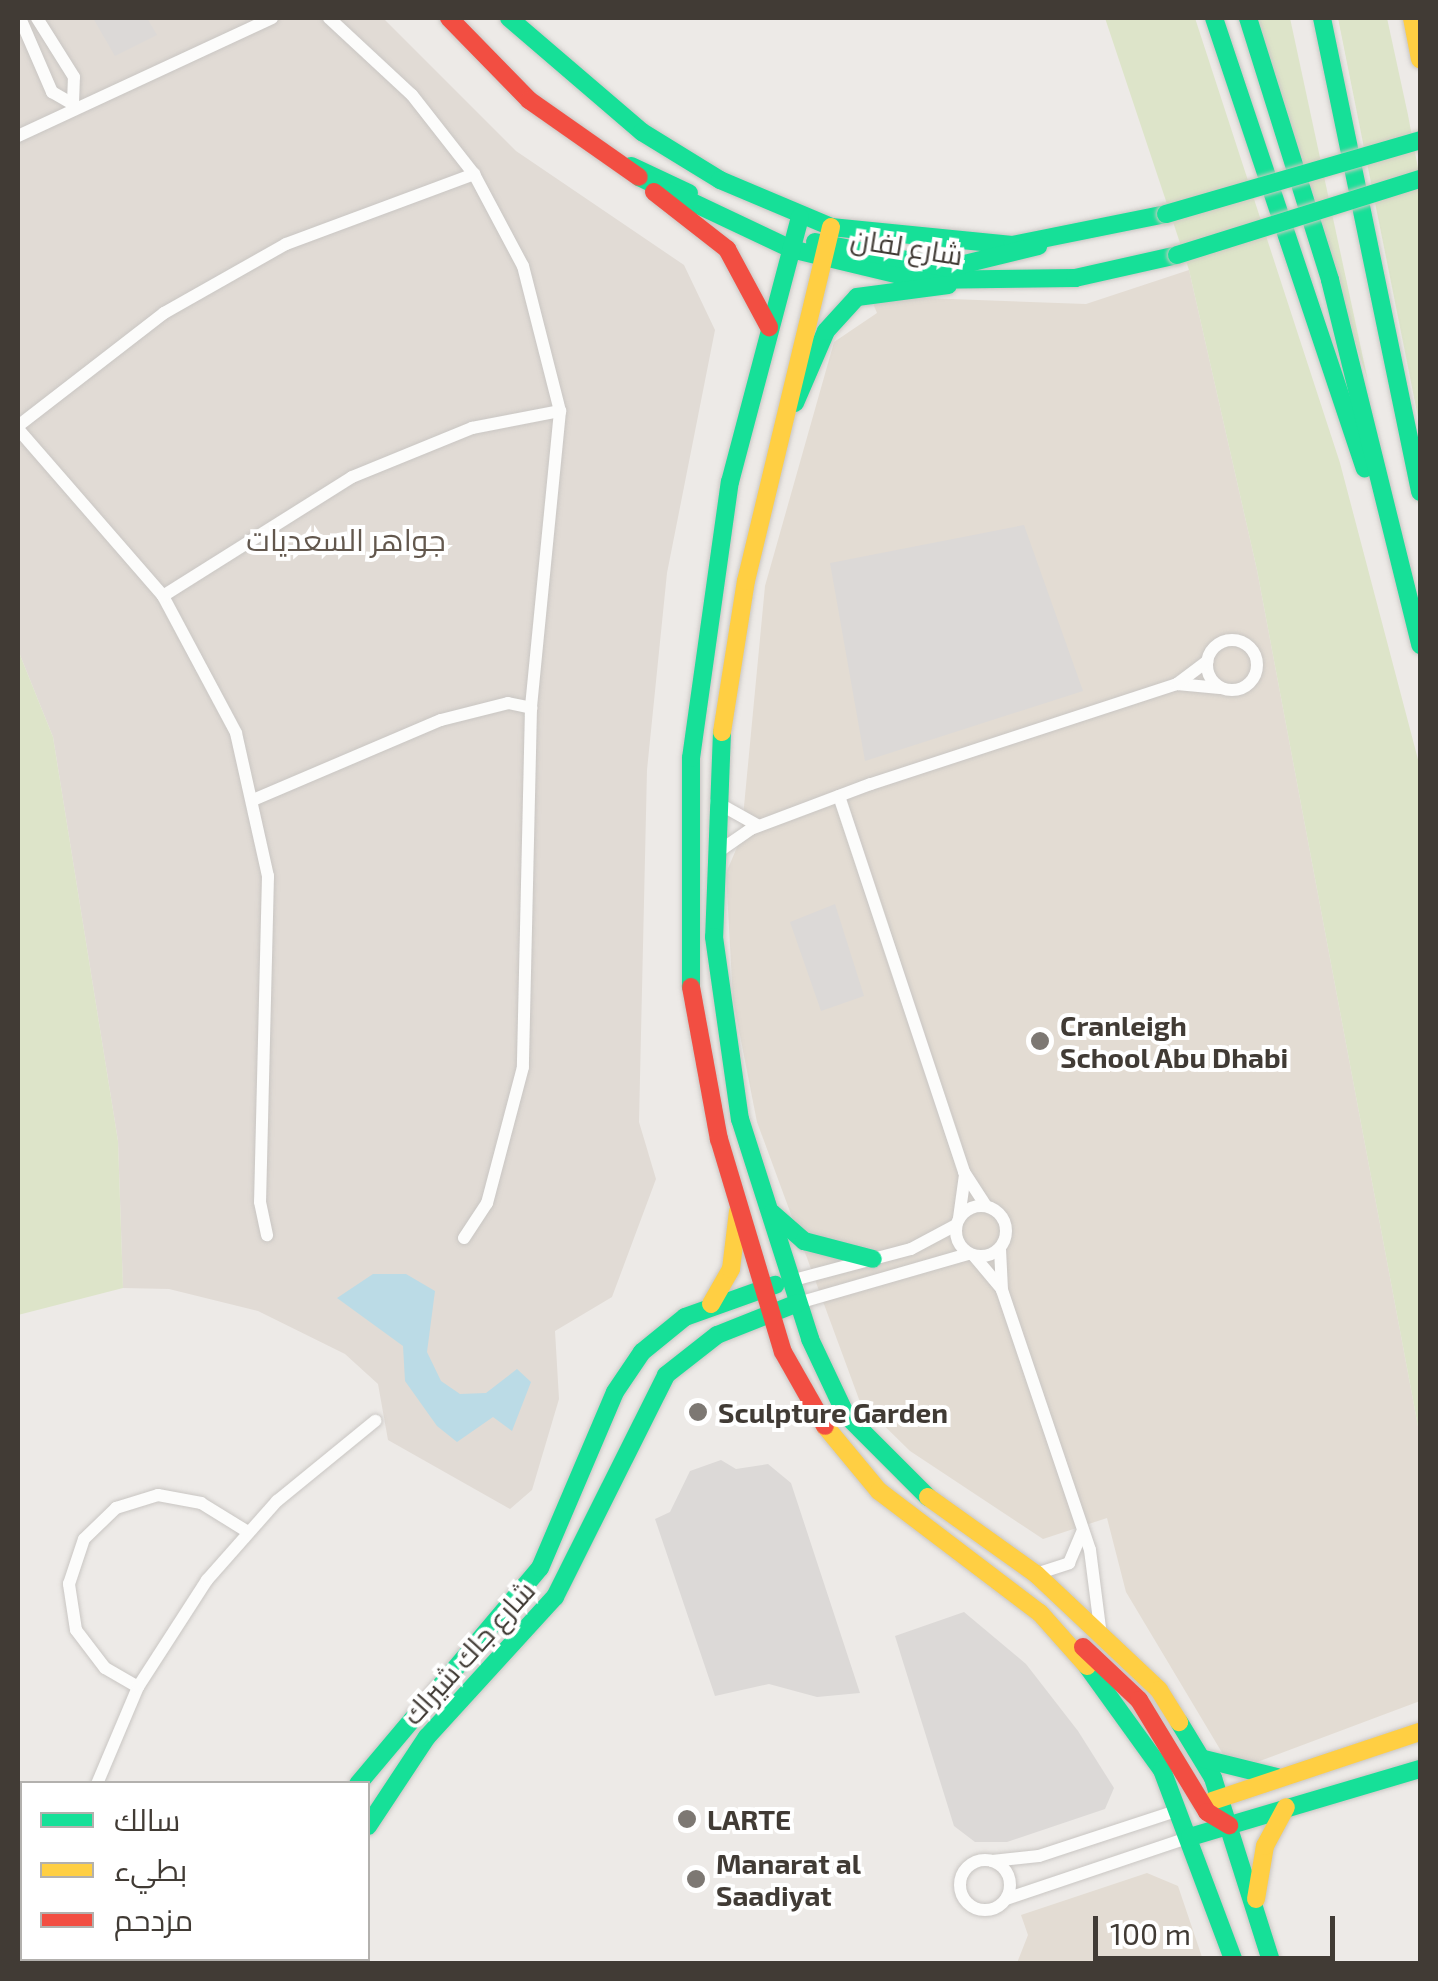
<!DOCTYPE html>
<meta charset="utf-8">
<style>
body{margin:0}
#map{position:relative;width:1438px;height:1981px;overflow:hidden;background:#edeae7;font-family:"Exo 2",Cairo,sans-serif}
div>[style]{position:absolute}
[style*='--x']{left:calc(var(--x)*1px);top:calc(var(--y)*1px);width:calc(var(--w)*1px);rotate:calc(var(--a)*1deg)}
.residential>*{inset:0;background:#e1dbd5}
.education>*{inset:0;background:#e3dcd3}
.green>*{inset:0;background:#dde4c9}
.parking>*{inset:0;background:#dcd9d7}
.water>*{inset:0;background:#bbdbe6}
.roads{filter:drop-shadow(0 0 2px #c9c6c3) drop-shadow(0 0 2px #c9c6c3)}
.street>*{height:12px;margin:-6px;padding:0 6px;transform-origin:6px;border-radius:6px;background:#fcfcfb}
.street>.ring{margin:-6px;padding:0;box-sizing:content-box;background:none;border:12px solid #fcfcfb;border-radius:50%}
.fast>*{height:18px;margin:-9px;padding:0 9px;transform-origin:9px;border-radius:9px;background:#16e098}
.slow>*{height:18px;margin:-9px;padding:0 9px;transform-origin:9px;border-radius:9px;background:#ffcf43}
.jam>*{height:18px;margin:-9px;padding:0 9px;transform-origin:9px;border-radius:9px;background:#f24e42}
.bridges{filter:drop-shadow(0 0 2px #cec9c1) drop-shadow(0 0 2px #cec9c1)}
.fast-bridge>*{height:18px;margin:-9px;padding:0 9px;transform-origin:9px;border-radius:9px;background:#16e098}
.dots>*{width:28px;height:28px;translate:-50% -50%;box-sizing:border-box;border:5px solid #fff;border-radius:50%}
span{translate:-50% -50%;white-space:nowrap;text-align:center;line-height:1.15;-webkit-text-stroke:8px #fff;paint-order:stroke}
.street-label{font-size:28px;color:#413b35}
.poi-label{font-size:28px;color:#413b35;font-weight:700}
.left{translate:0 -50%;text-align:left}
.neighbourhood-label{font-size:30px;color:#62574d}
.frame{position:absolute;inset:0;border:20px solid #413b35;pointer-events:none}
.legend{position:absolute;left:20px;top:1781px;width:350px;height:180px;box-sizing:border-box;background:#fff;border:2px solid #b3b1ae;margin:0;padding:12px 18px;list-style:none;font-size:30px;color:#413b35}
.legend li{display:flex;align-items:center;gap:20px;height:50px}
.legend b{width:50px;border:2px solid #b3b1ae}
.scale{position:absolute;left:1093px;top:1916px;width:242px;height:45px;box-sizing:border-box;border:5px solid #413b35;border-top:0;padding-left:12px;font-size:30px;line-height:35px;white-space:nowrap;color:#413b35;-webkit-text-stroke:8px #fff;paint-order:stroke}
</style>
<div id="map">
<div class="residential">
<i style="clip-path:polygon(18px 18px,383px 18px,516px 151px,684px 265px,715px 330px,667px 573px,647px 770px,639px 1122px,656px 1179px,612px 1297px,555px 1331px,559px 1399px,532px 1490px,510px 1509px,388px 1440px,378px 1384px,345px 1354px,258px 1311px,169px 1289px,123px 1288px,118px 1141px,53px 737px,18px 650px)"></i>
</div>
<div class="education">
<i style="clip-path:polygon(1189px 270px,1257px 570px,1420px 1437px,1420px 1701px,1233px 1771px,1126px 1592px,1107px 1518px,1043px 1539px,910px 1451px,860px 1402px,757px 1122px,733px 1000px,726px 873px,741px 838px,765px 586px,834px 342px,877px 313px,870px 296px,1086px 304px)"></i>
<i style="clip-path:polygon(1147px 1873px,1178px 1886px,1204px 1963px,1017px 1963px,1028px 1935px,1021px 1915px)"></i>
</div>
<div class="green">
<i style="clip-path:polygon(1105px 18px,1195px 18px,1340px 463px,1420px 767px,1420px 1437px,1257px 570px,1189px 270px)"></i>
<i style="clip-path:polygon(1257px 18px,1290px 18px,1368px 381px,1360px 357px)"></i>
<i style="clip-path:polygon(1338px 18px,1387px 18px,1408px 115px,1420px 179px,1420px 427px)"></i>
<i style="clip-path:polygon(18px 650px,53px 737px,118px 1141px,123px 1288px,18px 1315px)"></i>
</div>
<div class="parking">
<i style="clip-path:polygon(93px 18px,147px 18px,157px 35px,115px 56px)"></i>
<i style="clip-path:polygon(1024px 525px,1083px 691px,865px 761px,830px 563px)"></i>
<i style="clip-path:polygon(835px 904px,864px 996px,821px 1011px,790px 922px)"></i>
<i style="clip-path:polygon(721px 1460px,736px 1469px,768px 1464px,791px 1483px,860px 1693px,817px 1697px,769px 1684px,715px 1696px,655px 1519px,670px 1512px,690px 1471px)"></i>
<i style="clip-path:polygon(964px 1612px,1026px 1664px,1078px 1731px,1114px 1788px,1105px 1809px,1007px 1842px,975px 1842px,954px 1826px,895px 1636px)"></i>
</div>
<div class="water">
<i style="clip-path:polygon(373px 1274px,406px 1274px,435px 1291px,427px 1352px,441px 1381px,460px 1394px,486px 1393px,517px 1369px,531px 1382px,512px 1431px,493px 1417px,457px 1442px,437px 1426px,405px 1381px,403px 1346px,337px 1298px)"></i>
</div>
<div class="roads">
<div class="street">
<i style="--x:20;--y:18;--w:81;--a:66.6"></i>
<i style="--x:52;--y:92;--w:24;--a:30"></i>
<i style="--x:73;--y:104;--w:27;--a:-88"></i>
<i style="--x:74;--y:77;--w:70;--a:-122.1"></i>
<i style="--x:329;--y:18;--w:113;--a:42.9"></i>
<i style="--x:412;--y:95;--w:100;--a:51.9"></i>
<i style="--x:474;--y:174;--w:104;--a:62"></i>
<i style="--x:523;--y:266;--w:150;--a:75.7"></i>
<i style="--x:560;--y:411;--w:298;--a:95.6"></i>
<i style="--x:531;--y:708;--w:359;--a:91.3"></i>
<i style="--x:523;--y:1067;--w:141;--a:104.8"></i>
<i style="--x:487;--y:1203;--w:42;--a:123.3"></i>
<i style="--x:18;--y:136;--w:280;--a:-24.9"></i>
<i style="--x:18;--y:426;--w:185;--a:-37.7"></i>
<i style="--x:164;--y:313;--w:140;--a:-29.5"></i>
<i style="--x:286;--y:244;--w:201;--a:-20.4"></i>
<i style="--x:18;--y:429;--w:221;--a:49"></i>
<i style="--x:163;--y:596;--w:155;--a:61.9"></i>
<i style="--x:236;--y:733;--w:147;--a:77.4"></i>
<i style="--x:268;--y:876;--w:326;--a:91.4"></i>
<i style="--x:260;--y:1202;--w:34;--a:78"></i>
<i style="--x:163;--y:596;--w:223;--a:-32.2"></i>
<i style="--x:352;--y:477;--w:130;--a:-22.2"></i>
<i style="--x:472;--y:428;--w:90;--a:-10.9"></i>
<i class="ring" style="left:1207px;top:640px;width:38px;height:38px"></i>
<i style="--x:1177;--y:684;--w:43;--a:5.3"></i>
<i style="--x:839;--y:796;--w:396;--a:71.6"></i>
<i style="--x:964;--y:1172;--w:40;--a:57.1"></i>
<i style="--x:253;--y:800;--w:204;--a:-23.1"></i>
<i style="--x:441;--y:720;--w:69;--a:-14.2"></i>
<i style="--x:508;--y:703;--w:24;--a:12"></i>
<i style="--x:716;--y:802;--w:47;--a:29.3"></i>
<i style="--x:715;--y:854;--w:44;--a:-34.8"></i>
<i style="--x:751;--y:829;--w:128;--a:-20.6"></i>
<i style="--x:871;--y:784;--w:322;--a:-18.1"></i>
<i style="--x:1177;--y:684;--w:38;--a:-37"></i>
<i class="ring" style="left:956px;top:1206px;width:38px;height:38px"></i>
<i style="--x:959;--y:1218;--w:43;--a:-82.1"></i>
<i style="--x:1000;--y:1249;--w:41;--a:87.2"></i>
<i style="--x:1002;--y:1290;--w:274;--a:71.3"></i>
<i style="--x:1090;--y:1550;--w:79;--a:82.7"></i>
<i style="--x:974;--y:1256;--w:42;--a:49.8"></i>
<i style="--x:790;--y:1281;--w:125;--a:-14.8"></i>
<i style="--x:911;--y:1249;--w:51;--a:-28.1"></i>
<i style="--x:798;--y:1303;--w:177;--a:-16.1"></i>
<i style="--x:1036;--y:1574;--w:35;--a:-18"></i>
<i style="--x:1069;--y:1563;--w:33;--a:-67"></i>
<i style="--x:138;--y:1687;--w:38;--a:-150"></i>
<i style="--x:105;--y:1668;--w:48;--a:-127.3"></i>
<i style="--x:76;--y:1630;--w:47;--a:-98.7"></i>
<i style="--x:69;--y:1584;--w:47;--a:-71.6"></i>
<i style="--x:84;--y:1539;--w:45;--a:-44.1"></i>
<i style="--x:116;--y:1508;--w:44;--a:-17.2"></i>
<i style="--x:158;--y:1495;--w:44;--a:10.5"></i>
<i style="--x:201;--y:1503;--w:55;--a:31.7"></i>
<i style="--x:97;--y:1784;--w:105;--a:-67.1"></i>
<i style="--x:138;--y:1687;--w:127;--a:-57.2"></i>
<i style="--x:207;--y:1580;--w:106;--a:-48.5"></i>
<i style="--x:277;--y:1501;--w:127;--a:-39.2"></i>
<i class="ring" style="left:960px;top:1860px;width:38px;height:38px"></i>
<i style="--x:992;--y:1861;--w:47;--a:-6.1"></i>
<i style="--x:1039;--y:1856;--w:147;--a:-18.2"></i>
<i style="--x:1006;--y:1899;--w:194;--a:-18.6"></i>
<i style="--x:60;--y:1964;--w:6;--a:-81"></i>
</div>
<div class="fast">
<i style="--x:509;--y:18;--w:175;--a:40.6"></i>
<i style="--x:642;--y:132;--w:92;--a:31.6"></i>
<i style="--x:720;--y:180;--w:121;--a:22.9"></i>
<i style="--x:831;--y:227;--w:182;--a:5.7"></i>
<i style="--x:1012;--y:245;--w:157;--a:-11.4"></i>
<i style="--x:1214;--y:18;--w:475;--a:71.5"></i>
<i style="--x:1248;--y:18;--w:275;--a:72.6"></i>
<i style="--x:1330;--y:280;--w:376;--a:76.1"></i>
<i style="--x:1322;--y:18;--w:484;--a:78.3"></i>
<i style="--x:631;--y:166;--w:64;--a:25"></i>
<i style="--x:639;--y:177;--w:168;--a:25.3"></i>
<i style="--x:791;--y:249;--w:133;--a:13.5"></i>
<i style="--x:920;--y:280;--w:155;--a:-0.7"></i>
<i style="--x:1075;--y:278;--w:105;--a:-12.7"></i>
<i style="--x:815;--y:242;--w:136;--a:11.1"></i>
<i style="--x:948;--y:268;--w:93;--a:-13.7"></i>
<i style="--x:795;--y:403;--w:78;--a:-66.7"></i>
<i style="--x:826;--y:331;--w:46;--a:-47.6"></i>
<i style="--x:857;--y:297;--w:92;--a:-7.5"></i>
<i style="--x:722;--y:732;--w:205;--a:92.2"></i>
<i style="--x:714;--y:937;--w:184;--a:81.9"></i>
<i style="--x:740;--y:1119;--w:231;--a:72.3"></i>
<i style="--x:810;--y:1339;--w:84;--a:64.7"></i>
<i style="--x:846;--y:1415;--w:116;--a:45"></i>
<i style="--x:691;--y:987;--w:229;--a:-90"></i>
<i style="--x:691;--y:758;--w:279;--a:-82"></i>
<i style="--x:730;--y:482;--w:274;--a:-75.2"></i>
<i style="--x:772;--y:1213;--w:43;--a:41.2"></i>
<i style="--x:804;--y:1241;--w:71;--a:14.6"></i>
<i style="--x:1087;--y:1666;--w:128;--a:54.2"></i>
<i style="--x:1162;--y:1770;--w:207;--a:69.4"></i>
<i style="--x:1179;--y:1722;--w:66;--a:58.7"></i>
<i style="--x:1213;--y:1778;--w:195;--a:72.4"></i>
<i style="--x:1204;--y:1759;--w:75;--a:13.9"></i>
<i style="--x:358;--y:1784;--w:282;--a:-49.9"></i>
<i style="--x:540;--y:1568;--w:191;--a:-66.9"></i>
<i style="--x:615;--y:1392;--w:48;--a:-56"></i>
<i style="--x:642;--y:1352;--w:55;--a:-39.1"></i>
<i style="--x:685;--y:1317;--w:96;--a:-19.6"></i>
<i style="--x:368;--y:1826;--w:107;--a:-56.5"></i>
<i style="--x:427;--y:1737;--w:190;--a:-47.6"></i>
<i style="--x:555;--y:1597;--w:248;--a:-63.4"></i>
<i style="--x:666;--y:1375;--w:65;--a:-38.1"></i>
<i style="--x:717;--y:1335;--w:87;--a:-21.6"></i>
<i style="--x:1190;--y:1837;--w:240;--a:-16.5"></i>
<i style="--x:307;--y:1964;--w:6;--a:-81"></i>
</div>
<div class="slow">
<i style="--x:1412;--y:18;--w:42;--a:79"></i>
<i style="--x:722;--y:732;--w:153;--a:-81"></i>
<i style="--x:746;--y:581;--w:364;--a:-76.5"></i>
<i style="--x:711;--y:1304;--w:40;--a:-60.3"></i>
<i style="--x:731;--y:1269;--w:58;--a:-83.1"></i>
<i style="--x:825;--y:1426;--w:85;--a:50.3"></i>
<i style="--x:879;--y:1491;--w:202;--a:37.2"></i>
<i style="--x:1040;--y:1613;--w:71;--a:48.4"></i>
<i style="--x:928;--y:1497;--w:133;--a:35.5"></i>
<i style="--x:1036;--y:1574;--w:169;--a:43.3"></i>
<i style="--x:1159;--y:1690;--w:38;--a:58"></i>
<i style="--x:1212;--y:1801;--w:219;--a:-18.4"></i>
<i style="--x:1256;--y:1899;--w:54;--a:-80.4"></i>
<i style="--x:1265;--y:1846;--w:44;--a:-61.7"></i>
<i style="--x:333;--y:1964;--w:6;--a:-81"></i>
</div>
<div class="jam">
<i style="--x:449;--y:18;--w:115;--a:45.7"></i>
<i style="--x:529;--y:100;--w:134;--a:35"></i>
<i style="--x:654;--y:192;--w:93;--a:38"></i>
<i style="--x:727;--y:249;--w:89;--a:61.7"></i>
<i style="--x:691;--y:987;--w:155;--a:79.6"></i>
<i style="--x:719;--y:1139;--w:222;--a:73.3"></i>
<i style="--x:783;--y:1352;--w:85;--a:60.4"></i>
<i style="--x:1083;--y:1647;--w:77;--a:43.4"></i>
<i style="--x:1139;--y:1700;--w:131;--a:58.7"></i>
<i style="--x:1207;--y:1812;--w:26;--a:31"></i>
</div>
</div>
<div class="bridges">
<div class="fast-bridge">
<i style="--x:1166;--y:214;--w:265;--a:-16.2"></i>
<i style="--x:1177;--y:255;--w:255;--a:-17.4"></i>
</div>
</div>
<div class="dots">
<i style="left:1040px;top:1041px;background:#7d7873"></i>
<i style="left:698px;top:1412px;background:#7d7873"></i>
<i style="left:687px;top:1819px;background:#7d7873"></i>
<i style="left:696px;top:1879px;background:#7d7873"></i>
</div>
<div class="street-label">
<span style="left:907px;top:246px;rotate:9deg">شارع لفان</span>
<span style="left:468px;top:1652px;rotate:-48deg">شارع جاك شيراك</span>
</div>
<div class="poi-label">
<span class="left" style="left:1060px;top:1041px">Cranleigh<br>School Abu Dhabi</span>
<span class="left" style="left:718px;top:1412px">Sculpture Garden</span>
<span class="left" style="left:707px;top:1819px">LARTE</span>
<span class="left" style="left:716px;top:1879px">Manarat al<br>Saadiyat</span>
</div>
<div class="neighbourhood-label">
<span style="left:346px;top:539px">جواهر السعديات</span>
</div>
<div class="frame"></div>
<ul class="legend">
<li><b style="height:12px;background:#16e098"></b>سالك</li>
<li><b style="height:12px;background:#ffcf43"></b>بطيء</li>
<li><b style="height:12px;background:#f24e42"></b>مزدحم</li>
</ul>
<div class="scale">100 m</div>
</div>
